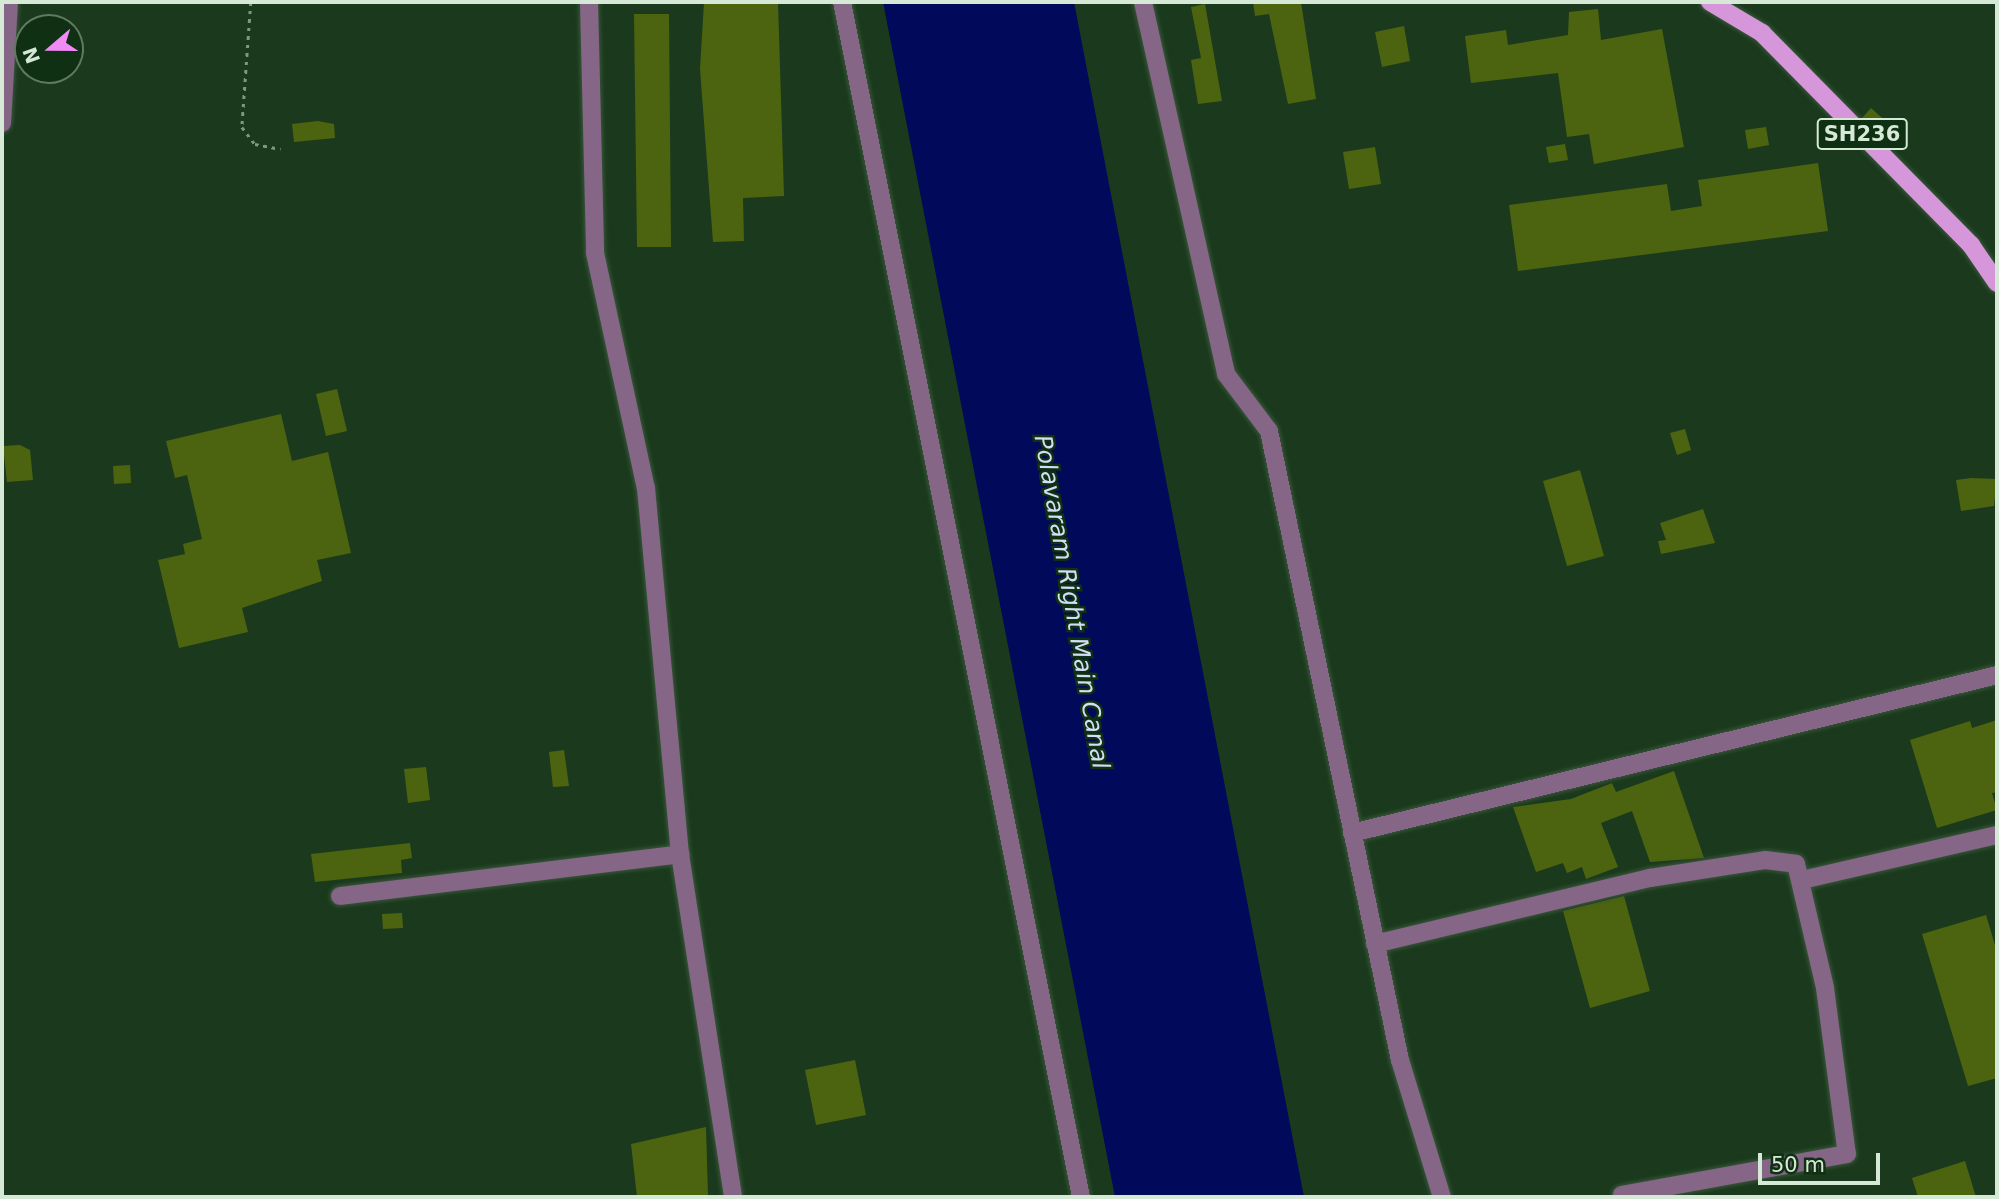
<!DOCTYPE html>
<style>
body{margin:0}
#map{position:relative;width:1999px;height:1199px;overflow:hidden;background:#1b3a1d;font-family:"DejaVu Sans",sans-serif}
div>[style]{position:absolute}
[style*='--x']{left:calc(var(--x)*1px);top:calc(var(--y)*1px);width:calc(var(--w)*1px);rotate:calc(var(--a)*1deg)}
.water>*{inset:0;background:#010a5a}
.building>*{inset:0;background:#4c6410}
.path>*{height:2.5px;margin-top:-1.25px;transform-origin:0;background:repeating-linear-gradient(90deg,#7f9880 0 3.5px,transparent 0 8.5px)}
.roads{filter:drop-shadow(0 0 2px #39563b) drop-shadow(0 0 2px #39563b)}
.minor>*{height:18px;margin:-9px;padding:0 9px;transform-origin:9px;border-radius:9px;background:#856686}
.major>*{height:18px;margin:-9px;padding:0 9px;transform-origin:9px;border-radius:9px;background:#d697da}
span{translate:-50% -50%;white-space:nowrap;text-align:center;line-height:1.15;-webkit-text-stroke:5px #103013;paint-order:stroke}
.shield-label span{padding:2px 5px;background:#103013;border:2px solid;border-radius:5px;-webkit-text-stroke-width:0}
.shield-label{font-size:21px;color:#d6e9d6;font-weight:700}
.water-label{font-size:24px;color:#d3def5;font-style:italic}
.frame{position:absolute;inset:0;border:4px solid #d6e9d6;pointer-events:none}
.north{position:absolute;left:14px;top:14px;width:70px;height:70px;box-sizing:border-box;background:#103013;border:2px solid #5f7a61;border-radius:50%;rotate:250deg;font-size:19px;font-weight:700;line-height:28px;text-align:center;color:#d6e9d6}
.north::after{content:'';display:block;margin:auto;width:24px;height:32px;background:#f08bf6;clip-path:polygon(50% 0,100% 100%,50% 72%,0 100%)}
.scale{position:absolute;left:1758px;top:1153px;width:122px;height:32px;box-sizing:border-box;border:4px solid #d6e9d6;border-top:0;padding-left:9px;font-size:21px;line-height:24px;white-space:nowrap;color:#d6e9d6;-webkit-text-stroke:5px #103013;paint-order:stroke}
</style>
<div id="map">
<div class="water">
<i style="clip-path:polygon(883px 2px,1074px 2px,1304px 1197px,1115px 1197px)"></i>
</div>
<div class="building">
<i style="clip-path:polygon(704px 2px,778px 2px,784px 196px,743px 198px,744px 241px,713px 242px,700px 69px)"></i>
<i style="clip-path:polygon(1253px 2px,1301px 2px,1316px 99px,1288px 104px,1269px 14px,1255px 16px)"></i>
<i style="clip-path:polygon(1205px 4px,1222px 101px,1198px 104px,1191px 60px,1201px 58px,1191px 7px)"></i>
<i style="clip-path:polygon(1598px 9px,1601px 40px,1662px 29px,1684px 147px,1594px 164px,1589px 134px,1567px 137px,1558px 73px,1471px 83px,1465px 36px,1506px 30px,1508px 45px,1568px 35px,1569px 12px)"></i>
<i style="clip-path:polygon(634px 14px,669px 14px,671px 247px,637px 247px)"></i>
<i style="clip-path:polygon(1404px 26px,1410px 61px,1382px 67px,1375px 32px)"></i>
<i style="clip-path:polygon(1871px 108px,1899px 133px,1888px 145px,1862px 118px)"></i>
<i style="clip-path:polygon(318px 121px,334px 124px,335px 138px,294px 142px,292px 124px)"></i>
<i style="clip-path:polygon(1766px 127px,1769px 145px,1748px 149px,1745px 130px)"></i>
<i style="clip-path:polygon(1565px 144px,1568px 160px,1549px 163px,1546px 147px)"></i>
<i style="clip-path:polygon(1375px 147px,1381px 184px,1349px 189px,1343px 152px)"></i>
<i style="clip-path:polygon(1818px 163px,1828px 231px,1518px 271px,1509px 205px,1667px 184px,1671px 211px,1702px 206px,1698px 180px)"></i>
<i style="clip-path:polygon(337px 389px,347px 431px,326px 436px,316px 394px)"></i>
<i style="clip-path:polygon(281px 414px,292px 461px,328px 452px,351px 553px,317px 560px,322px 581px,242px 608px,248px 632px,179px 648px,158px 560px,185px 554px,183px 544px,202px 539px,187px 475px,175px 478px,166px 441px)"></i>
<i style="clip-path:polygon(1685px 429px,1691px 450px,1677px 455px,1670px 433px)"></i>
<i style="clip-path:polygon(20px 445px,30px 450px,33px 480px,7px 482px,3px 446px)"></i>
<i style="clip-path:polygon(130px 465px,131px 483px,114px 484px,113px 466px)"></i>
<i style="clip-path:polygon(1580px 470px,1604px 556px,1567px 566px,1543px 481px)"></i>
<i style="clip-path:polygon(1971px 478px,1997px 479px,1994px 506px,1961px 511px,1956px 480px)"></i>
<i style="clip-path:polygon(1703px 509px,1715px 543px,1661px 554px,1658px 541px,1666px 540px,1660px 523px)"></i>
<i style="clip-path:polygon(1997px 720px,1997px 792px,1992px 793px,1997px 810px,1937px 828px,1910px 740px,1970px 721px,1972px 728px)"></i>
<i style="clip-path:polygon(564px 750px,569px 786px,553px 787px,549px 752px)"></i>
<i style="clip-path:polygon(426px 767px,430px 800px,408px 803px,404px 769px)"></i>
<i style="clip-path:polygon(1674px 771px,1704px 858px,1650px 862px,1632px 811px,1601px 823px,1618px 867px,1586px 879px,1582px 867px,1567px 873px,1563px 863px,1536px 872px,1513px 807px,1571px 799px,1612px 783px,1616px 792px)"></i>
<i style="clip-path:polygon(410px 843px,412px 858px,401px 860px,402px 873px,315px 882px,311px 854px)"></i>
<i style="clip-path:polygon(1624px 896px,1650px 991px,1590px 1008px,1563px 911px)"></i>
<i style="clip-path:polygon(402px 913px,403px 928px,383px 929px,382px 914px)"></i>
<i style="clip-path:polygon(1986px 915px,1997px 952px,1997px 1078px,1968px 1086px,1922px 934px)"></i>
<i style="clip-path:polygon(855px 1060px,866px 1115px,816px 1125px,805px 1070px)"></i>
<i style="clip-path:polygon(706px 1127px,708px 1197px,637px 1197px,631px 1144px)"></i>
<i style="clip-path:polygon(1965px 1161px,1976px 1197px,1918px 1197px,1912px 1178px)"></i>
</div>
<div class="path">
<i style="--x:251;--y:2;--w:125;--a:94.1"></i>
<i style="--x:242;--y:127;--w:21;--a:53"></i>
<i style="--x:255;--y:144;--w:26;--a:11"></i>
</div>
<div class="roads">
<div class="minor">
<i style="--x:589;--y:2;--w:251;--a:88.6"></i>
<i style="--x:595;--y:253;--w:240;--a:77.8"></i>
<i style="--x:646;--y:488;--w:368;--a:84.7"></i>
<i style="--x:680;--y:854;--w:347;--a:81.2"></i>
<i style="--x:842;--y:2;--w:1219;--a:78.69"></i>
<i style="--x:1143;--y:2;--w:381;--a:77.4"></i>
<i style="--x:1226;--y:374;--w:71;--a:53"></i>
<i style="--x:1269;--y:431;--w:642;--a:78.24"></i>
<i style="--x:1400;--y:1060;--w:143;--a:73"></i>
<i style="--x:2;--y:123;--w:121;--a:-86.7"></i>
<i style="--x:1352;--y:833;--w:664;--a:-13.76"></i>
<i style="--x:1802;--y:880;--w:200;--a:-13"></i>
<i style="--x:340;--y:896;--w:343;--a:-7"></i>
<i style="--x:1375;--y:944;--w:283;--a:-13.5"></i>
<i style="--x:1650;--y:878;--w:116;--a:-8.9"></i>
<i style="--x:1765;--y:860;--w:31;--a:7"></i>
<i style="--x:1796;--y:864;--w:127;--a:76.8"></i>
<i style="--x:1825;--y:988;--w:167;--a:82.5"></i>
<i style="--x:1847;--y:1154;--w:229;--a:169.7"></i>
</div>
<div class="major">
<i style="--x:1710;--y:2;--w:61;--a:30.8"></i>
<i style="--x:1762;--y:33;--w:298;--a:45.4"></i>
<i style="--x:1971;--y:245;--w:46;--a:55.6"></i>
</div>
</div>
<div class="shield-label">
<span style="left:1862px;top:134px">SH236</span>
</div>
<div class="water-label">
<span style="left:1071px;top:602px;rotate:80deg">Polavaram Right Main Canal</span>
</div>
<div class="frame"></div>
<div class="north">N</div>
<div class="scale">50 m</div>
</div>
